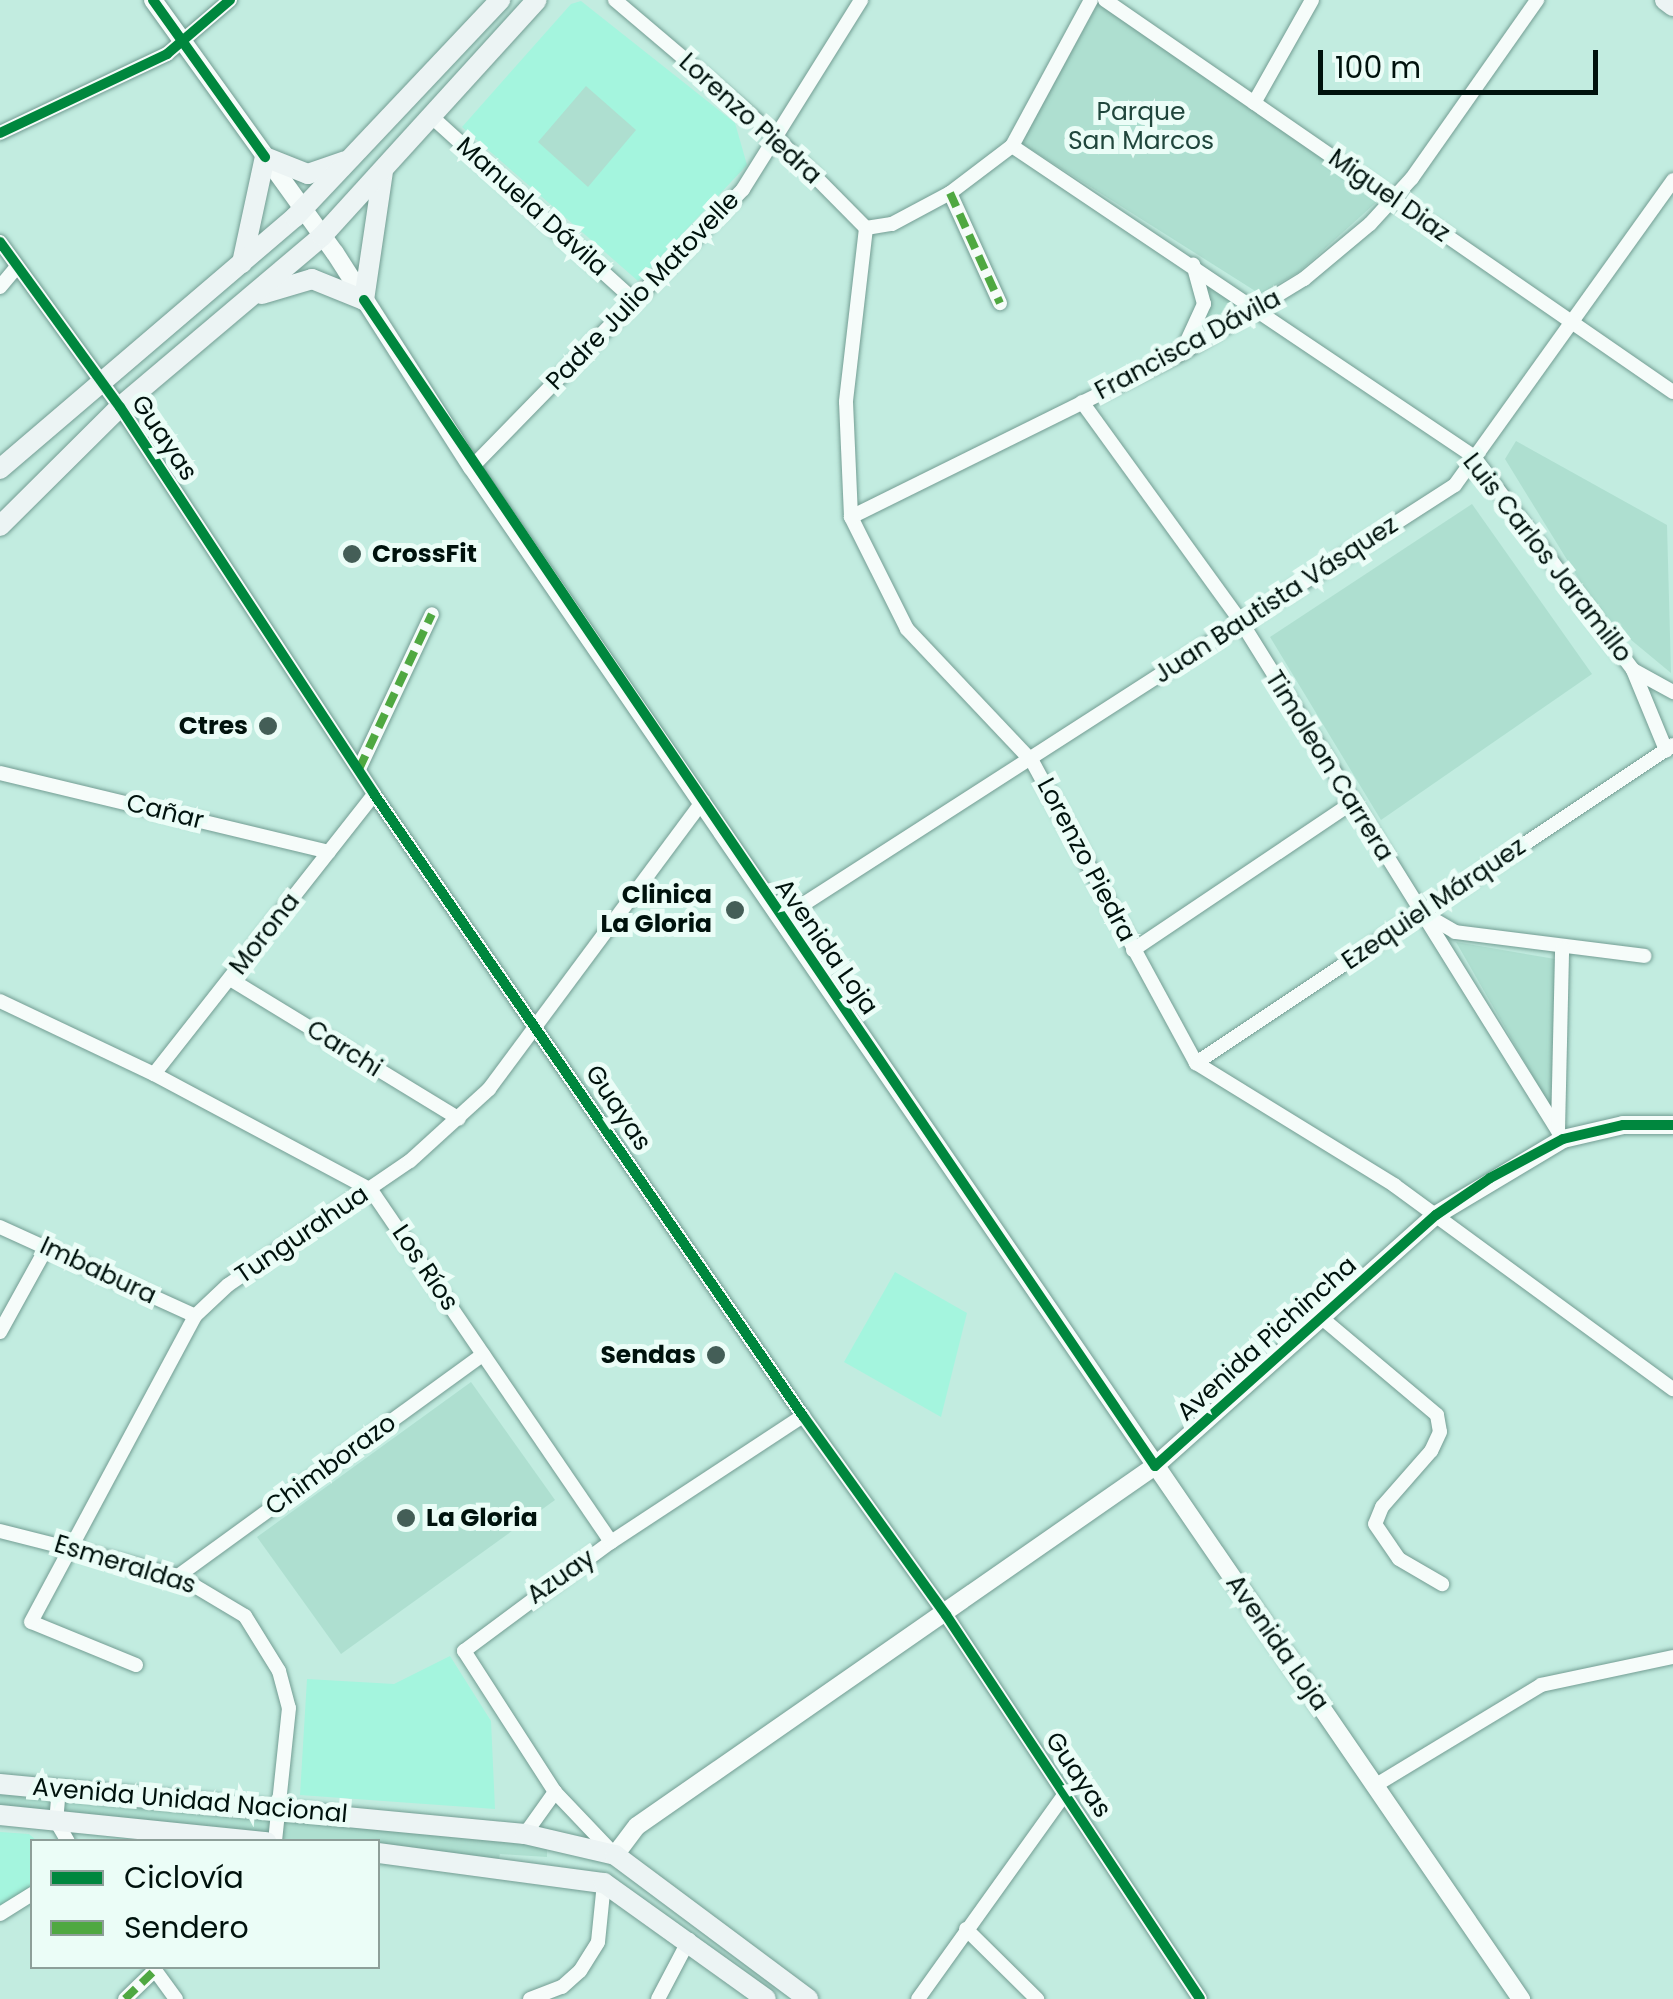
<!DOCTYPE html>
<meta charset="utf-8">
<style>
body{margin:0}
#map{position:relative;width:1673px;height:1999px;overflow:hidden;background:#c2ece0;font-family:Poppins,sans-serif}
div>[style]{position:absolute}
[style*='--x']{left:calc(var(--x)*1px);top:calc(var(--y)*1px);width:calc(var(--w)*1px);rotate:calc(var(--a)*1deg)}
.built>*{inset:0;background:#a4f5de}
.green>*{inset:0;background:#aedfd0}
.roads{filter:drop-shadow(0 0 2px #739d93) drop-shadow(0 0 2px #739d93)}
.minor>*{height:14px;margin:-7px;padding:0 7px;transform-origin:7px;border-radius:7px;background:#f6fcfa}
.tertiary>*{height:18px;margin:-9px;padding:0 9px;transform-origin:9px;border-radius:9px;background:#f6fcfa}
.secondary>*{height:20px;margin:-10px;padding:0 10px;transform-origin:10px;border-radius:10px;background:#ecf4f4}
.quiet>*{height:8px;margin-top:-4px;transform-origin:0;background:repeating-linear-gradient(90deg,#4fa841 0 15px,transparent 0 23px)}
.cycleway>*{height:10px;margin:-5px;padding:0 5px;transform-origin:5px;border-radius:5px;background:#00873e}
.dots>*{width:28px;height:28px;translate:-50% -50%;box-sizing:border-box;border:5px solid #ebfdf7;border-radius:50%}
span{translate:-50% -50%;white-space:nowrap;text-align:center;line-height:1.15;-webkit-text-stroke:10px #ebfdf7;paint-order:stroke}
.park-label{font-size:25px;color:#20463c}
.street-label{font-size:25px;color:#00120d}
.poi-label{font-size:25px;color:#00120d;font-weight:700}
.left{translate:0 -50%;text-align:left}
.right{translate:-100% -50%;text-align:right}
.legend{position:absolute;left:30px;top:1839px;width:350px;height:130px;box-sizing:border-box;background:#ebfdf7;border:2px solid #8d9f99;margin:0;padding:12px 18px;list-style:none;font-size:30px;color:#00120d}
.legend li{display:flex;align-items:center;gap:20px;height:50px}
.legend b{width:50px;border:2px solid #8d9f99}
.scale{position:absolute;left:1318px;top:50px;width:280px;height:45px;box-sizing:border-box;border:5px solid #00120d;border-top:0;padding-left:12px;font-size:30px;line-height:35px;white-space:nowrap;color:#00120d;-webkit-text-stroke:8px #ebfdf7;paint-order:stroke}
</style>
<div id="map">
<div class="built">
<i style="clip-path:polygon(581px 1px,735px 123px,747px 165px,638px 281px,462px 127px,571px 4px)"></i>
<i style="clip-path:polygon(895px 1272px,967px 1313px,941px 1417px,844px 1362px)"></i>
<i style="clip-path:polygon(450px 1656px,491px 1721px,495px 1809px,300px 1795px,307px 1679px,394px 1684px)"></i>
<i style="clip-path:polygon(0 1832px,29px 1834px,37px 1841px,32px 1886px,0 1908px)"></i>
</div>
<div class="green">
<i style="clip-path:polygon(1099px 2px,1382px 197px,1299px 272px,1260px 294px,1021px 143px)"></i>
<i style="clip-path:polygon(586px 86px,636px 130px,588px 187px,538px 142px)"></i>
<i style="clip-path:polygon(1201px 275px,1251px 310px,1197px 341px,1209px 306px)"></i>
<i style="clip-path:polygon(1516px 441px,1667px 525px,1671px 673px,1601px 615px,1505px 459px)"></i>
<i style="clip-path:polygon(1472px 504px,1592px 674px,1381px 820px,1270px 637px)"></i>
<i style="clip-path:polygon(1456px 942px,1555px 959px,1551px 1108px)"></i>
<i style="clip-path:polygon(471px 1382px,555px 1500px,341px 1654px,257px 1537px)"></i>
<i style="clip-path:polygon(0 1787px,57px 1790px,54px 1817px,0 1811px)"></i>
<i style="clip-path:polygon(62px 1791px,547px 1839px,547px 1857px,500px 1854px,497px 1865px,378px 1853px,378px 1842px,275px 1841px,59px 1818px)"></i>
</div>
<div class="roads">
<div class="minor">
<i style="--x:615;--y:0;--w:206;--a:40.3"></i>
<i style="--x:772;--y:133;--w:134;--a:45.3"></i>
<i style="--x:866;--y:228;--w:175;--a:96.6"></i>
<i style="--x:846;--y:402;--w:115;--a:87.5"></i>
<i style="--x:851;--y:517;--w:125;--a:63.4"></i>
<i style="--x:907;--y:629;--w:182;--a:46.6"></i>
<i style="--x:1032;--y:761;--w:344;--a:61.5"></i>
<i style="--x:1196;--y:1063;--w:233;--a:31.6"></i>
<i style="--x:1394;--y:1185;--w:346;--a:36.2"></i>
<i style="--x:1105;--y:0;--w:690;--a:34.61"></i>
<i style="--x:1254;--y:103;--w:118;--a:-60.6"></i>
<i style="--x:432;--y:117;--w:271;--a:42.2"></i>
<i style="--x:0;--y:133;--w:185;--a:-25.3"></i>
<i style="--x:167;--y:54;--w:83;--a:-40.6"></i>
<i style="--x:1012;--y:146;--w:556;--a:33.92"></i>
<i style="--x:1473;--y:456;--w:267;--a:53.2"></i>
<i style="--x:1633;--y:670;--w:46;--a:28.8"></i>
<i style="--x:950;--y:193;--w:121;--a:65.6"></i>
<i style="--x:866;--y:228;--w:26;--a:-9"></i>
<i style="--x:892;--y:224;--w:66;--a:-28.1"></i>
<i style="--x:950;--y:193;--w:78;--a:-37.2"></i>
<i style="--x:1012;--y:146;--w:166;--a:-61.6"></i>
<i style="--x:0;--y:242;--w:204;--a:54"></i>
<i style="--x:120;--y:407;--w:463;--a:56.7"></i>
<i style="--x:374;--y:794;--w:756;--a:55.41"></i>
<i style="--x:803;--y:1416;--w:245;--a:54.3"></i>
<i style="--x:946;--y:1615;--w:460;--a:56.5"></i>
<i style="--x:0;--y:287;--w:26;--a:-50"></i>
<i style="--x:1182;--y:352;--w:53;--a:-65.4"></i>
<i style="--x:1204;--y:304;--w:41;--a:-105.4"></i>
<i style="--x:1082;--y:402;--w:269;--a:54.1"></i>
<i style="--x:1240;--y:620;--w:611;--a:58.1"></i>
<i style="--x:472;--y:467;--w:388;--a:-45.7"></i>
<i style="--x:743;--y:189;--w:223;--a:-58"></i>
<i style="--x:851;--y:517;--w:368;--a:-26.3"></i>
<i style="--x:1181;--y:354;--w:144;--a:-31.4"></i>
<i style="--x:1304;--y:279;--w:86;--a:-39.8"></i>
<i style="--x:1370;--y:224;--w:62;--a:-47.6"></i>
<i style="--x:1412;--y:178;--w:218;--a:-54.9"></i>
<i style="--x:1633;--y:670;--w:87;--a:67.6"></i>
<i style="--x:359;--y:769;--w:171;--a:-64.8"></i>
<i style="--x:0;--y:773;--w:338;--a:13.5"></i>
<i style="--x:1426;--y:915;--w:34;--a:30"></i>
<i style="--x:1455;--y:932;--w:191;--a:7.2"></i>
<i style="--x:782;--y:918;--w:800;--a:-32.76"></i>
<i style="--x:1455;--y:485;--w:375;--a:-54.4"></i>
<i style="--x:1133;--y:950;--w:264;--a:-33.9"></i>
<i style="--x:230;--y:979;--w:268;--a:31.4"></i>
<i style="--x:0;--y:1001;--w:170;--a:25.4"></i>
<i style="--x:154;--y:1074;--w:246;--a:28.1"></i>
<i style="--x:371;--y:1190;--w:426;--a:55.7"></i>
<i style="--x:1196;--y:1063;--w:573;--a:-33.69"></i>
<i style="--x:154;--y:1074;--w:356;--a:-51.8"></i>
<i style="--x:1558;--y:1130;--w:182;--a:-88.7"></i>
<i style="--x:0;--y:1227;--w:214;--a:24.5"></i>
<i style="--x:1323;--y:1319;--w:149;--a:40.1"></i>
<i style="--x:1437;--y:1415;--w:17;--a:80"></i>
<i style="--x:1440;--y:1432;--w:21;--a:115"></i>
<i style="--x:1431;--y:1451;--w:74;--a:131.2"></i>
<i style="--x:1382;--y:1507;--w:18;--a:112"></i>
<i style="--x:1375;--y:1524;--w:42;--a:55.6"></i>
<i style="--x:1399;--y:1559;--w:50;--a:30.2"></i>
<i style="--x:0;--y:1332;--w:97;--a:-61.1"></i>
<i style="--x:0;--y:1531;--w:184;--a:14.2"></i>
<i style="--x:178;--y:1576;--w:78;--a:30.8"></i>
<i style="--x:245;--y:1616;--w:65;--a:58.3"></i>
<i style="--x:279;--y:1671;--w:38;--a:75"></i>
<i style="--x:289;--y:1708;--w:135;--a:96"></i>
<i style="--x:178;--y:1576;--w:377;--a:-36"></i>
<i style="--x:136;--y:1665;--w:113;--a:-157.7"></i>
<i style="--x:31;--y:1622;--w:347;--a:-61.8"></i>
<i style="--x:195;--y:1316;--w:45;--a:-43.2"></i>
<i style="--x:228;--y:1285;--w:220;--a:-34.3"></i>
<i style="--x:410;--y:1161;--w:107;--a:-42.3"></i>
<i style="--x:489;--y:1089;--w:359;--a:-53.4"></i>
<i style="--x:1376;--y:1785;--w:193;--a:-31.2"></i>
<i style="--x:1541;--y:1685;--w:135;--a:-12"></i>
<i style="--x:59;--y:1788;--w:33;--a:95"></i>
<i style="--x:56;--y:1821;--w:24;--a:60"></i>
<i style="--x:525;--y:1834;--w:52;--a:-54.5"></i>
<i style="--x:615;--y:1855;--w:87;--a:-133.6"></i>
<i style="--x:555;--y:1792;--w:168;--a:-122.8"></i>
<i style="--x:464;--y:1651;--w:183;--a:-36.6"></i>
<i style="--x:611;--y:1542;--w:230;--a:-33.3"></i>
<i style="--x:0;--y:1914;--w:38;--a:-32"></i>
<i style="--x:966;--y:1929;--w:100;--a:44.6"></i>
<i style="--x:152;--y:1966;--w:41;--a:54"></i>
<i style="--x:125;--y:1999;--w:42;--a:-44"></i>
<i style="--x:530;--y:1999;--w:34;--a:-21"></i>
<i style="--x:562;--y:1987;--w:24;--a:-42"></i>
<i style="--x:580;--y:1971;--w:34;--a:-58"></i>
<i style="--x:598;--y:1942;--w:59;--a:-84.2"></i>
<i style="--x:658;--y:1999;--w:67;--a:-62.3"></i>
<i style="--x:918;--y:1999;--w:254;--a:-54.4"></i>
</div>
<div class="tertiary">
<i style="--x:153;--y:0;--w:312;--a:54.3"></i>
<i style="--x:335;--y:253;--w:254;--a:57.4"></i>
<i style="--x:472;--y:467;--w:1857;--a:55.6"></i>
<i style="--x:615;--y:1855;--w:36;--a:-53"></i>
<i style="--x:637;--y:1826;--w:631;--a:-34.8"></i>
<i style="--x:1155;--y:1466;--w:377;--a:-41.8"></i>
<i style="--x:1436;--y:1215;--w:148;--a:-30.9"></i>
<i style="--x:1563;--y:1139;--w:62;--a:-13.1"></i>
<i style="--x:1623;--y:1125;--w:50;--a:0"></i>
</div>
<div class="secondary">
<i style="--x:1665;--y:0;--w:10;--a:37"></i>
<i style="--x:242;--y:263;--w:108;--a:-77.8"></i>
<i style="--x:265;--y:157;--w:46;--a:21.6"></i>
<i style="--x:308;--y:174;--w:39;--a:-19"></i>
<i style="--x:262;--y:294;--w:52;--a:-16.7"></i>
<i style="--x:312;--y:279;--w:56;--a:22"></i>
<i style="--x:364;--y:300;--w:129;--a:-81.6"></i>
<i style="--x:0;--y:469;--w:388;--a:-40.5"></i>
<i style="--x:295;--y:217;--w:299;--a:-46.6"></i>
<i style="--x:0;--y:526;--w:169;--a:-44.8"></i>
<i style="--x:120;--y:407;--w:265;--a:-40.2"></i>
<i style="--x:322;--y:236;--w:319;--a:-47.7"></i>
<i style="--x:0;--y:1784;--w:527;--a:5.44"></i>
<i style="--x:525;--y:1834;--w:92;--a:13.1"></i>
<i style="--x:615;--y:1855;--w:241;--a:36.7"></i>
<i style="--x:0;--y:1815;--w:268;--a:5.8"></i>
<i style="--x:378;--y:1853;--w:228;--a:7.6"></i>
<i style="--x:604;--y:1883;--w:199;--a:35.6"></i>
</div>
</div>
<div class="quiet">
<i style="--x:950;--y:193;--w:121;--a:65.6"></i>
<i style="--x:359;--y:769;--w:171;--a:-64.8"></i>
<i style="--x:125;--y:1999;--w:42;--a:-44"></i>
</div>
<div class="cycleway">
<i style="--x:153;--y:0;--w:193;--a:54.5"></i>
<i style="--x:0;--y:133;--w:185;--a:-25.3"></i>
<i style="--x:167;--y:54;--w:83;--a:-40.6"></i>
<i style="--x:0;--y:242;--w:204;--a:54"></i>
<i style="--x:120;--y:407;--w:463;--a:56.7"></i>
<i style="--x:374;--y:794;--w:756;--a:55.41"></i>
<i style="--x:803;--y:1416;--w:245;--a:54.3"></i>
<i style="--x:946;--y:1615;--w:460;--a:56.5"></i>
<i style="--x:364;--y:300;--w:1409;--a:55.85"></i>
<i style="--x:1155;--y:1466;--w:377;--a:-41.8"></i>
<i style="--x:1436;--y:1215;--w:65;--a:-34.4"></i>
<i style="--x:1490;--y:1178;--w:83;--a:-28.1"></i>
<i style="--x:1563;--y:1139;--w:62;--a:-13.1"></i>
<i style="--x:1623;--y:1125;--w:50;--a:0"></i>
</div>
<div class="dots">
<i style="left:352px;top:554px;background:#445e57"></i>
<i style="left:268px;top:726px;background:#445e57"></i>
<i style="left:735px;top:910px;background:#445e57"></i>
<i style="left:716px;top:1355px;background:#445e57"></i>
<i style="left:406px;top:1518px;background:#445e57"></i>
</div>
<div class="park-label">
<span style="left:1141px;top:127px">Parque<br>San Marcos</span>
</div>
<div class="street-label">
<span style="left:750px;top:119px;rotate:42deg">Lorenzo Piedra</span>
<span style="left:1389px;top:196px;rotate:35deg">Miguel Diaz</span>
<span style="left:532px;top:207px;rotate:42deg">Manuela Dávila</span>
<span style="left:643px;top:291px;rotate:-46deg">Padre Julio Matovelle</span>
<span style="left:1188px;top:345px;rotate:-28deg">Francisca Dávila</span>
<span style="left:164px;top:438px;rotate:56deg">Guayas</span>
<span style="left:1547px;top:558px;rotate:52deg">Luis Carlos Jaramillo</span>
<span style="left:1276px;top:600px;rotate:-33deg">Juan Bautista Vásquez</span>
<span style="left:1329px;top:766px;rotate:58deg">Timoleon Carrera</span>
<span style="left:165px;top:812px;rotate:14deg">Cañar</span>
<span style="left:1086px;top:860px;rotate:62deg">Lorenzo Piedra</span>
<span style="left:1434px;top:904px;rotate:-34deg">Ezequiel Márquez</span>
<span style="left:265px;top:934px;rotate:-52deg">Morona</span>
<span style="left:826px;top:947px;rotate:55deg">Avenida Loja</span>
<span style="left:344px;top:1049px;rotate:32deg">Carchi</span>
<span style="left:618px;top:1108px;rotate:56deg">Guayas</span>
<span style="left:302px;top:1235px;rotate:-34deg">Tungurahua</span>
<span style="left:425px;top:1268px;rotate:56deg">Los Ríos</span>
<span style="left:98px;top:1271px;rotate:25deg">Imbabura</span>
<span style="left:1267px;top:1339px;rotate:-42deg">Avenida Pichincha</span>
<span style="left:331px;top:1465px;rotate:-36deg">Chimborazo</span>
<span style="left:125px;top:1565px;rotate:17deg">Esmeraldas</span>
<span style="left:561px;top:1577px;rotate:-35deg">Azuay</span>
<span style="left:1277px;top:1643px;rotate:55deg">Avenida Loja</span>
<span style="left:1078px;top:1775px;rotate:56deg">Guayas</span>
<span style="left:190px;top:1801px;rotate:5deg">Avenida Unidad Nacional</span>
</div>
<div class="poi-label">
<span class="left" style="left:372px;top:554px">CrossFit</span>
<span class="right" style="left:248px;top:726px">Ctres</span>
<span class="right" style="left:712px;top:910px">Clinica<br>La Gloria</span>
<span class="right" style="left:696px;top:1355px">Sendas</span>
<span class="left" style="left:426px;top:1518px">La Gloria</span>
</div>
<ul class="legend">
<li><b style="height:12px;background:#00873e"></b>Ciclovía</li>
<li><b style="height:12px;background:#4fa841"></b>Sendero</li>
</ul>
<div class="scale">100 m</div>
</div>
